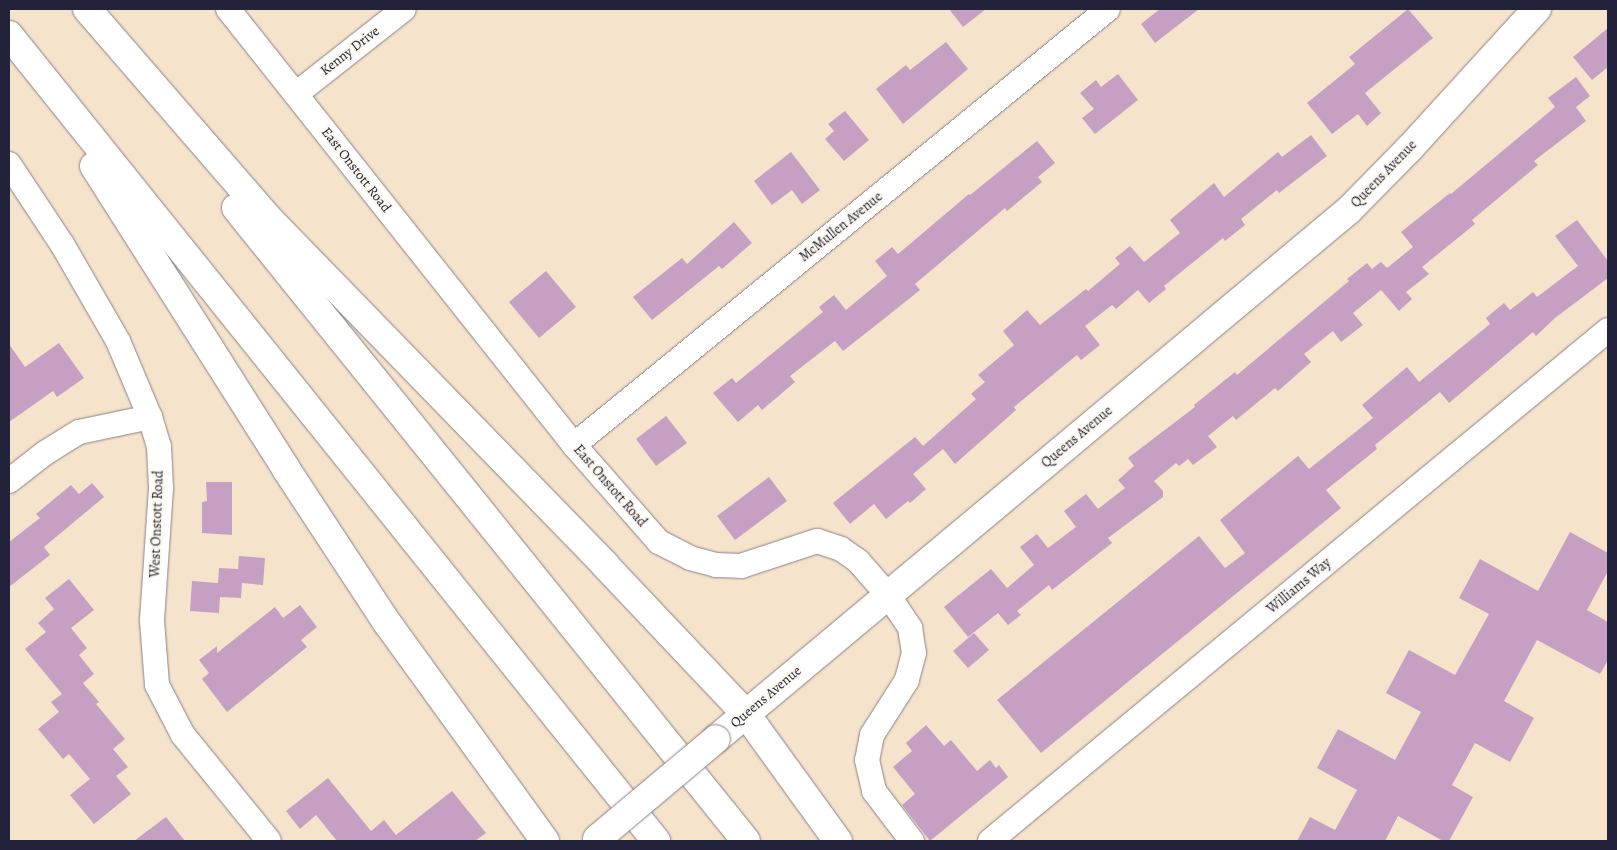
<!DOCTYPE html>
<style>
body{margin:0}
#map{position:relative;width:1617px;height:850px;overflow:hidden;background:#f6e3cc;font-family:Alegreya,serif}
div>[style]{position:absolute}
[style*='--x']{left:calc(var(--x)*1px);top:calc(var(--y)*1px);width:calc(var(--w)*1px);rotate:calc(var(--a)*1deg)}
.building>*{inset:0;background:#c6a0c3}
.roads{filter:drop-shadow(0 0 1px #8c8284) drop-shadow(0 0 1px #8c8284)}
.minor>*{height:24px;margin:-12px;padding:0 12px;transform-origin:12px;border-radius:12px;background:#fff}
.major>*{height:28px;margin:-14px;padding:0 14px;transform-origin:14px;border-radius:14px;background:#fff}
.highway>*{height:28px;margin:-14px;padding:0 14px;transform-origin:14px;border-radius:14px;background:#fff}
.bridges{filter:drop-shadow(0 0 1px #8c8284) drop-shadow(0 0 1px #8c8284)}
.major-bridge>*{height:28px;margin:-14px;padding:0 14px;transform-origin:14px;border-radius:14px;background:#fff}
span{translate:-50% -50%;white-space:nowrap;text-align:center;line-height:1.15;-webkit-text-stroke:4px #fbf7ec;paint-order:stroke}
.street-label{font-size:14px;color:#22223b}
.frame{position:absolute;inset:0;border:10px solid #22223b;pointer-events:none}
</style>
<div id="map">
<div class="building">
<i style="clip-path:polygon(949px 9px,986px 9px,963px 27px)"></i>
<i style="clip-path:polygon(1160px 9px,1199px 9px,1155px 43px,1141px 24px)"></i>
<i style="clip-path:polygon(1408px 9px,1433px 38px,1365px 93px,1381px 113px,1367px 126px,1358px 114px,1332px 134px,1307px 103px,1355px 64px,1349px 57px)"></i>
<i style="clip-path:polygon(1608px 28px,1608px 67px,1592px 80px,1573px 57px)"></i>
<i style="clip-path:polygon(946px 42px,968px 69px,903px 124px,876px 89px,906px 65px,910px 70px)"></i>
<i style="clip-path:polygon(1118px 74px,1138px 100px,1095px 134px,1082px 118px,1094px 109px,1080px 93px,1096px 80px,1101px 87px)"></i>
<i style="clip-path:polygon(1576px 77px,1590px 96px,1576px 107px,1586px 121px,1534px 161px,1538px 165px,1472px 220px,1475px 224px,1422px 267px,1429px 274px,1406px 292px,1412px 299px,1399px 311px,1381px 290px,1353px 313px,1363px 325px,1341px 342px,1333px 331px,1304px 354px,1311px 362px,1278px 391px,1275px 388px,1236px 420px,1233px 416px,1208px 436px,1217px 447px,1193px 465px,1188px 459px,1179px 466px,1176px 463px,1154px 481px,1163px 491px,1163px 497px,1108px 538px,1112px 543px,1052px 590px,1049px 585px,1017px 611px,1021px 615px,1008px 625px,998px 613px,968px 637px,944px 607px,991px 569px,1007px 588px,1034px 565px,1020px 547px,1037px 534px,1048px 548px,1076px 527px,1064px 511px,1086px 494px,1098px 509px,1125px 488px,1118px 480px,1134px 466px,1128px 458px,1195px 407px,1194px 405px,1235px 372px,1237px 375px,1349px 281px,1347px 279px,1367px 263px,1372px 269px,1381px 262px,1387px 268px,1413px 247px,1401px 232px,1450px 193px,1451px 194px,1555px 107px,1548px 98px)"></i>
<i style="clip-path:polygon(845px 111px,869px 140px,844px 161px,825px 139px,834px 131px,828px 124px)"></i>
<i style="clip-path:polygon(1311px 135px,1327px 156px,1279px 193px,1277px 190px,1241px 219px,1245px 225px,1225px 241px,1223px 238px,1164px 286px,1166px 289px,1149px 303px,1138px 290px,1116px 309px,1112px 305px,1085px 326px,1100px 345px,1081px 360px,1077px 355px,1014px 407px,1016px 410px,955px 464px,943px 449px,913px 474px,926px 489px,910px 503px,908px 501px,886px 519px,874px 504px,850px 524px,833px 503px,915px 437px,923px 446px,976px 399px,971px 394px,985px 382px,978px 375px,1014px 345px,1003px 331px,1027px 310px,1040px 325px,1086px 289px,1088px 291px,1120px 264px,1115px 258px,1130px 246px,1144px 262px,1180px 233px,1170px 220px,1214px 183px,1224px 197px,1278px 152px,1282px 157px)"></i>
<i style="clip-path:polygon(1037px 141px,1055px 163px,1038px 177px,1042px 182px,1007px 211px,1005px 208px,915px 284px,920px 290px,880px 322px,843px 351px,835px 341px,790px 376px,795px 382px,762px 410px,758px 405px,738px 422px,713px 393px,732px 378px,736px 383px,823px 312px,819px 307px,834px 295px,846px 310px,887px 276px,875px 261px,892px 247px,898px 254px,969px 194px,970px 195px)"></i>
<i style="clip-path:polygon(791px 152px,820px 190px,802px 204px,792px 190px,772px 205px,754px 181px)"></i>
<i style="clip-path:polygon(1577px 220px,1608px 261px,1608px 278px,1555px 318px,1536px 336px,1533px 332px,1449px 403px,1440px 392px,1375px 445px,1377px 449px,1326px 490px,1341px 508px,1041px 753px,997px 700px,1199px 536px,1225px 568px,1245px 553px,1220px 520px,1298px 456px,1309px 469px,1373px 418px,1362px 405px,1407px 367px,1419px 382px,1490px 324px,1486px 318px,1504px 303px,1510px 310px,1533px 292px,1537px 297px,1578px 266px,1555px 236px)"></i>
<i style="clip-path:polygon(734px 222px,752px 243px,722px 269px,719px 266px,652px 320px,633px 297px,682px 258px,687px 264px)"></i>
<i style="clip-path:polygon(546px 271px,576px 307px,539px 338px,509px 302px)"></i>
<i style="clip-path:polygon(59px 343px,84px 378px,57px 397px,53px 391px,9px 422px,9px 344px,25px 367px)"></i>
<i style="clip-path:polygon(666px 416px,687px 443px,656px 466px,636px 439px)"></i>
<i style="clip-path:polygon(769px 477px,787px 501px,735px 540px,717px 516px)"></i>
<i style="clip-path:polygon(206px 482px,232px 482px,232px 535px,202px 533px,202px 502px,207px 501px)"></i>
<i style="clip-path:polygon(92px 483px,104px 497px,44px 547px,50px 555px,9px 587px,9px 542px,40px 518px,36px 514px,71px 485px,79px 494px)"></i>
<i style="clip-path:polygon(1570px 532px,1608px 553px,1608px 571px,1587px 610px,1608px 622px,1608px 660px,1600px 674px,1537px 640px,1504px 701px,1534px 718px,1510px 762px,1475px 743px,1452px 785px,1473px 797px,1449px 841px,1443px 841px,1398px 816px,1385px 841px,1297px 841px,1310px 817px,1335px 830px,1357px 790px,1317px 768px,1338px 729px,1395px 760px,1421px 712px,1386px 693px,1409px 650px,1455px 675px,1489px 614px,1459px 598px,1480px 559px,1538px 591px)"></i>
<i style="clip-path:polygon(239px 556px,265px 558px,263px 585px,242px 583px,241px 598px,220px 597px,219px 613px,190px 611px,192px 581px,218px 583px,219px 568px,238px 569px)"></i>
<i style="clip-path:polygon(69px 579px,94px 610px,71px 628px,87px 648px,79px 655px,94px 674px,83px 683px,99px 702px,96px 704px,125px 739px,113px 749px,128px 767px,116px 776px,131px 794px,94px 824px,70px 795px,90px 779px,69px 754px,63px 759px,38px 729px,59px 712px,51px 702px,62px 694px,25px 649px,46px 632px,38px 623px,54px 609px,45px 598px)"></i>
<i style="clip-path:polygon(300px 605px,317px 627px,301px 640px,307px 647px,227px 712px,202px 679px,209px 673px,199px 660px,217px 646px,217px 653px,275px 607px,283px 618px)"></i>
<i style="clip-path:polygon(974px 633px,989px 650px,968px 668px,953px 651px)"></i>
<i style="clip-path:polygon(926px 725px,944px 746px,951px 740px,977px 771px,990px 760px,996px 768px,999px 765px,1008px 777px,930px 841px,902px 805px,915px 794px,893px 767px,912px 751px,906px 743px)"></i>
<i style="clip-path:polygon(328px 778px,371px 831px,384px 820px,396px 835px,452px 791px,486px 833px,475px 841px,337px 841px,316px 815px,300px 829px,286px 811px)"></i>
<i style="clip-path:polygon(166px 817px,185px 841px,134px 841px)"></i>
</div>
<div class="roads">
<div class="minor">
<i style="--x:228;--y:9;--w:557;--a:51.57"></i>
<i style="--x:574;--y:445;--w:129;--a:48.8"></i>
<i style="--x:659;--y:542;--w:35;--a:27"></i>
<i style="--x:690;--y:558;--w:27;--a:15"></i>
<i style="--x:716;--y:565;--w:25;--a:2"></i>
<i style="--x:741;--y:566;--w:80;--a:-18.2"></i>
<i style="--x:817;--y:541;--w:25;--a:18"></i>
<i style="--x:841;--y:549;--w:21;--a:35"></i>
<i style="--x:858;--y:561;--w:45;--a:48.6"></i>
<i style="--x:888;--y:595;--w:40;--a:56"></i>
<i style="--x:910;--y:628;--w:25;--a:81"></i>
<i style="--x:914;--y:653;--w:28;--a:105"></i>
<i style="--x:907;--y:680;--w:65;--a:122.5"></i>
<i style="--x:872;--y:735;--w:25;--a:101"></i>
<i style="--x:867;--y:760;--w:32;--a:77"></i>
<i style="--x:874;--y:791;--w:63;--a:52.8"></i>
<i style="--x:296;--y:94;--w:137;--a:-38.2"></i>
<i style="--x:9;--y:164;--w:96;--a:56.5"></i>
<i style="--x:62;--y:244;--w:112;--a:60"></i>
<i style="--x:118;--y:341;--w:82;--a:67.2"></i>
<i style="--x:150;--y:417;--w:31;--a:73"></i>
<i style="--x:159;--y:447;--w:41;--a:87.2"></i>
<i style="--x:161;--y:488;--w:133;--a:93.9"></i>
<i style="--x:152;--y:621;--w:64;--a:85.5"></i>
<i style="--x:157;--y:685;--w:56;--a:62.5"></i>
<i style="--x:183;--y:735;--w:136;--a:50.9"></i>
<i style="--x:574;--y:445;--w:689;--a:-39.23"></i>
<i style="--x:9;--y:481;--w:46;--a:-37.9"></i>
<i style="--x:45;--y:453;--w:40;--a:-32"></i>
<i style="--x:79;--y:432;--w:73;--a:-11.9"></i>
<i style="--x:990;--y:841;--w:802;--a:-39.59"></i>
</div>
<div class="major">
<i style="--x:716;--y:739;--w:825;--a:-39.89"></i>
<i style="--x:1349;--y:210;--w:86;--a:-45.5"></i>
<i style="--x:1409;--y:149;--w:190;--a:-47.6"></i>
</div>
<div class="highway">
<i style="--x:87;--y:9;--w:279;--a:49.1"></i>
<i style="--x:270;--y:220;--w:481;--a:45.8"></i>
<i style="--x:605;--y:565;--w:205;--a:46.6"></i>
<i style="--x:746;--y:714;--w:157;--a:54.1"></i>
<i style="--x:9;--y:35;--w:1034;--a:51.24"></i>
<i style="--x:94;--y:166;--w:359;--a:57.6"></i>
<i style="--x:286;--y:469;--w:186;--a:56.7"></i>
<i style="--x:388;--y:624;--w:268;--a:54.1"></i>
<i style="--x:236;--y:208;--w:813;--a:51.14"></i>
</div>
</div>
<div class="bridges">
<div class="major-bridge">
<i style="--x:597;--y:839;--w:155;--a:-40"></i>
</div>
</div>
<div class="street-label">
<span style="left:350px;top:51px;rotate:-38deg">Kenny Drive</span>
<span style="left:356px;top:170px;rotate:52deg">East Onstott Road</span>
<span style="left:1384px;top:174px;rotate:-46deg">Queens Avenue</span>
<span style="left:841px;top:227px;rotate:-39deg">McMullen Avenue</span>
<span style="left:1077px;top:437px;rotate:-40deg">Queens Avenue</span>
<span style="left:610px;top:486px;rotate:49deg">East Onstott Road</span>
<span style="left:157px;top:524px;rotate:-88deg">West Onstott Road</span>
<span style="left:1299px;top:586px;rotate:-40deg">Williams Way</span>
<span style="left:766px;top:697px;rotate:-40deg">Queens Avenue</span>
</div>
<div class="frame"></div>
</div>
